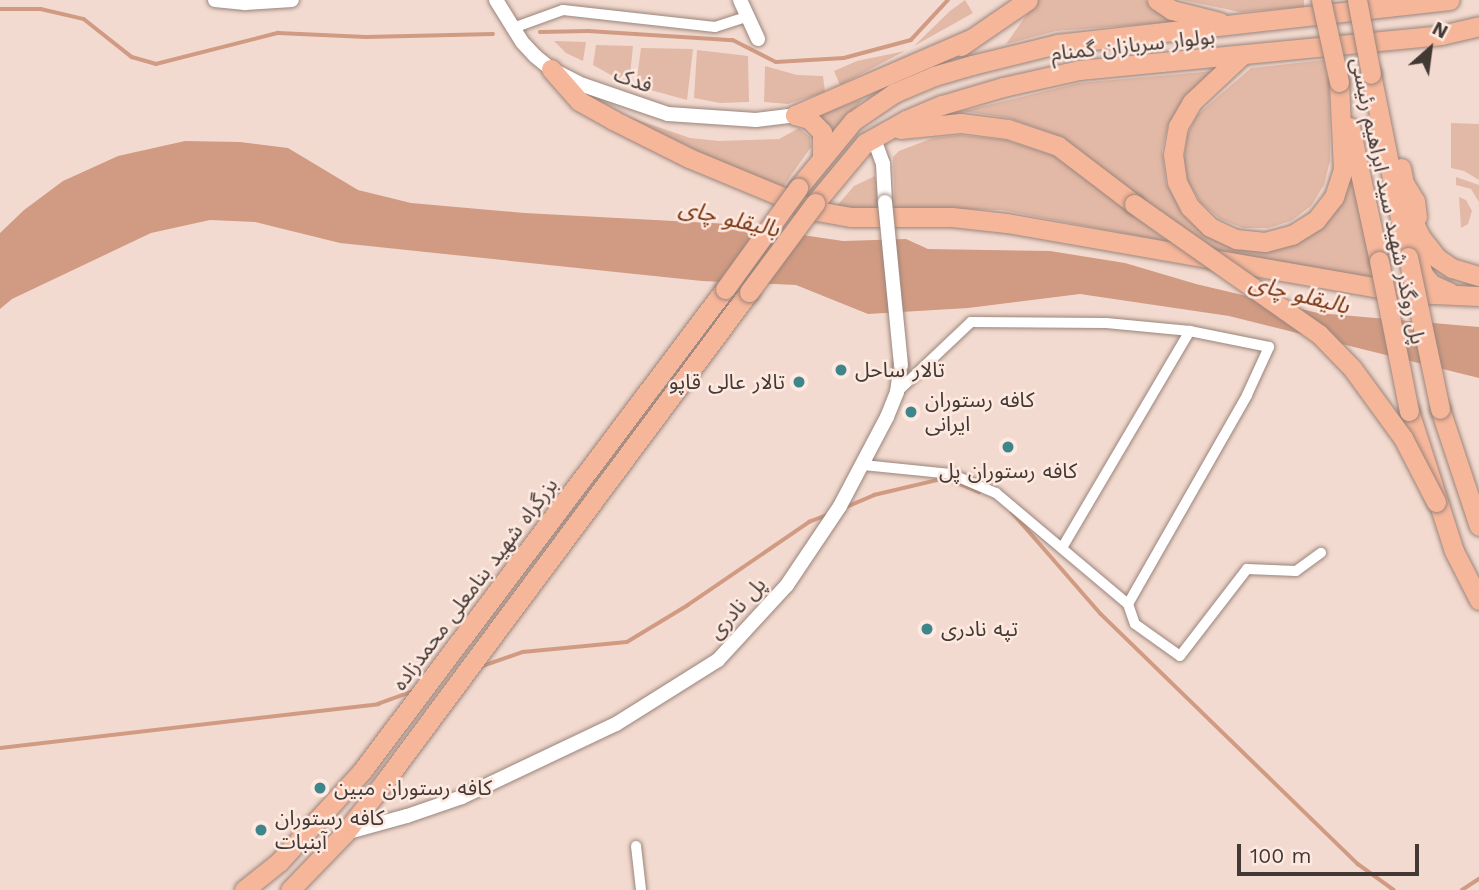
<!DOCTYPE html>
<meta charset="utf-8">
<style>
body{margin:0}
#map{position:relative;width:1479px;height:890px;overflow:hidden;background:#f3dad0;font-family:"Work Sans","Noto Sans Arabic",sans-serif}
div>[style]{position:absolute}
[style*='--x']{left:calc(var(--x)*1px);top:calc(var(--y)*1px);width:calc(var(--w)*1px);rotate:calc(var(--a)*1deg)}
.green>*{inset:0;background:#e2b8a6}
.water>*{inset:0;background:#d19b83}
.stream>*{height:3.5px;margin:-1.75px;padding:0 1.75px;transform-origin:1.75px;border-radius:1.75px;background:#d19b83}
.roads{filter:drop-shadow(0 0 2px #9a847a) drop-shadow(0 0 2px #9a847a)}
.street>*{height:10px;margin:-5px;padding:0 5px;transform-origin:5px;border-radius:5px;background:#fff}
.secondary>*{height:14px;margin:-7px;padding:0 7px;transform-origin:7px;border-radius:7px;background:#fff}
.highway>*{height:19px;margin:-9.5px;padding:0 9.5px;transform-origin:9.5px;border-radius:9.5px;background:#f6b69a}
.bridges{filter:drop-shadow(0 0 2px #9a847a) drop-shadow(0 0 2px #9a847a)}
.secondary-bridge>*{height:14px;margin:-7px;padding:0 7px;transform-origin:7px;border-radius:7px;background:#fff}
.highway-bridge>*{height:19px;margin:-9.5px;padding:0 9.5px;transform-origin:9.5px;border-radius:9.5px;background:#f6b69a}
.dots>*{width:19px;height:19px;translate:-50% -50%;box-sizing:border-box;border:4px solid #fde9e0;border-radius:50%}
span{translate:-50% -50%;white-space:nowrap;text-align:center;line-height:1.15;-webkit-text-stroke:5px #fde9e0;paint-order:stroke}
.street-label{font-size:21px;color:#423834}
.poi-label{font-size:21px;color:#423834}
.left{translate:0 -50%;text-align:left}
.right{translate:-100% -50%;text-align:right}
.water-label{font-size:23px;color:#793613;font-style:italic}
.north{position:absolute;left:1395px;top:14px;width:70px;height:70px;-webkit-text-stroke:5px #fde9e0;paint-order:stroke;rotate:28deg;font-size:19px;font-weight:700;line-height:28px;text-align:center;color:#423834}
.north::after{content:'';display:block;margin:auto;width:24px;height:32px;background:#423834;clip-path:polygon(50% 0,100% 100%,50% 72%,0 100%)}
.scale{position:absolute;left:1237px;top:844px;width:182px;height:32px;box-sizing:border-box;border:4px solid #423834;border-top:0;padding-left:9px;font-size:21px;line-height:24px;white-space:nowrap;color:#423834;-webkit-text-stroke:5px #fde9e0;paint-order:stroke}
</style>
<div id="map">
<div class="green">
<i style="clip-path:polygon(965px 0,973px 13px,914px 46px,950px 11px)"></i>
<i style="clip-path:polygon(1037px 0,1145px 0,1171px 17px,1188px 21px,1056px 31px,1006px 44px)"></i>
<i style="clip-path:polygon(1182px 0,1304px 0,1304px 7px,1240px 12px)"></i>
<i style="clip-path:polygon(554px 41px,586px 42px,583px 61px,566px 53px)"></i>
<i style="clip-path:polygon(596px 45px,633px 46px,629px 85px,593px 65px)"></i>
<i style="clip-path:polygon(641px 48px,693px 49px,687px 100px,636px 86px)"></i>
<i style="clip-path:polygon(697px 50px,748px 56px,749px 102px,720px 103px,694px 98px)"></i>
<i style="clip-path:polygon(905px 51px,840px 85px,834px 71px,857px 61px)"></i>
<i style="clip-path:polygon(1324px 60px,1329px 81px,1330px 161px,1324px 185px,1311px 206px,1291px 221px,1268px 228px,1243px 228px,1220px 219px,1201px 203px,1188px 182px,1184px 159px,1187px 136px,1197px 115px,1251px 68px)"></i>
<i style="clip-path:polygon(765px 66px,797px 75px,823px 76px,825px 92px,788px 104px,764px 102px)"></i>
<i style="clip-path:polygon(1215px 71px,1186px 95px,1168px 125px,1162px 150px,1166px 183px,1183px 215px,1196px 226px,1293px 241px,1350px 168px,1376px 282px,1225px 257px,1189px 235px,1062px 137px,1009px 118px,963px 111px,1079px 83px)"></i>
<i style="clip-path:polygon(863px 99px,829px 139px,815px 117px,856px 101px)"></i>
<i style="clip-path:polygon(626px 116px,690px 138px,719px 141px,779px 139px,799px 128px,810px 137px,811px 147px,780px 191px)"></i>
<i style="clip-path:polygon(1451px 123px,1479px 124px,1479px 180px,1464px 171px,1451px 168px)"></i>
<i style="clip-path:polygon(960px 135px,1006px 140px,1055px 156px,1169px 242px,1002px 210px,895px 208px,893px 157px,899px 151px,933px 138px)"></i>
<i style="clip-path:polygon(875px 176px,880px 209px,835px 208px,854px 186px)"></i>
<i style="clip-path:polygon(1456px 177px,1479px 185px,1479px 202px,1471px 189px,1456px 185px)"></i>
<i style="clip-path:polygon(1459px 197px,1466px 200px,1472px 211px,1468px 224px,1461px 228px)"></i>
</div>
<div class="water">
<i style="clip-path:polygon(185px 141px,240px 142px,288px 148px,358px 190px,411px 203px,525px 213px,729px 224px,843px 241px,906px 239px,928px 249px,1050px 251px,1125px 263px,1196px 284px,1318px 313px,1479px 327px,1479px 378px,1229px 316px,1080px 294px,968px 308px,868px 314px,796px 285px,702px 281px,340px 243px,255px 222px,210px 220px,151px 233px,12px 299px,0 309px,0 233px,24px 210px,63px 181px,118px 156px)"></i>
</div>
<div class="stream">
<i style="--x:0;--y:9;--w:41;--a:0"></i>
<i style="--x:41;--y:9;--w:44;--a:13.1"></i>
<i style="--x:84;--y:19;--w:61;--a:38.4"></i>
<i style="--x:132;--y:57;--w:25;--a:16"></i>
<i style="--x:156;--y:64;--w:126;--a:-14.3"></i>
<i style="--x:278;--y:33;--w:88;--a:2.6"></i>
<i style="--x:366;--y:37;--w:127;--a:-1.4"></i>
<i style="--x:540;--y:32;--w:48;--a:-1.2"></i>
<i style="--x:588;--y:31;--w:145;--a:3.6"></i>
<i style="--x:733;--y:40;--w:48;--a:27.1"></i>
<i style="--x:776;--y:62;--w:68;--a:-3.4"></i>
<i style="--x:844;--y:58;--w:69;--a:-15"></i>
<i style="--x:911;--y:40;--w:54;--a:-47.2"></i>
<i style="--x:844;--y:508;--w:33;--a:-23"></i>
<i style="--x:874;--y:495;--w:74;--a:-13.3"></i>
<i style="--x:946;--y:478;--w:36;--a:23"></i>
<i style="--x:1012;--y:512;--w:135;--a:48.9"></i>
<i style="--x:1101;--y:614;--w:359;--a:44.2"></i>
<i style="--x:1358;--y:864;--w:44;--a:35.8"></i>
<i style="--x:480;--y:667;--w:46;--a:-19.2"></i>
<i style="--x:523;--y:652;--w:104;--a:-5.5"></i>
<i style="--x:627;--y:642;--w:71;--a:-31.2"></i>
<i style="--x:688;--y:605;--w:147;--a:-34.4"></i>
<i style="--x:809;--y:522;--w:19;--a:-21"></i>
<i style="--x:0;--y:748;--w:381;--a:-6.6"></i>
<i style="--x:378;--y:704;--w:37;--a:-20"></i>
<i style="--x:1462;--y:890;--w:20;--a:-33"></i>
</div>
<div class="roads">
<div class="street">
<i style="--x:513;--y:28;--w:53;--a:-19.8"></i>
<i style="--x:563;--y:10;--w:153;--a:6.4"></i>
<i style="--x:715;--y:27;--w:35;--a:-18"></i>
<i style="--x:863;--y:465;--w:88;--a:5.8"></i>
<i style="--x:951;--y:474;--w:49;--a:22.9"></i>
<i style="--x:996;--y:493;--w:172;--a:40.1"></i>
<i style="--x:1128;--y:604;--w:241;--a:-60.3"></i>
<i style="--x:1247;--y:395;--w:53;--a:-65.4"></i>
<i style="--x:1269;--y:347;--w:81;--a:-168.6"></i>
<i style="--x:1190;--y:331;--w:84;--a:-174.6"></i>
<i style="--x:1106;--y:323;--w:135;--a:-179.6"></i>
<i style="--x:971;--y:322;--w:102;--a:136.6"></i>
<i style="--x:1062;--y:548;--w:252;--a:-59.5"></i>
<i style="--x:1128;--y:604;--w:21;--a:71"></i>
<i style="--x:1135;--y:624;--w:55;--a:35.4"></i>
<i style="--x:1180;--y:656;--w:110;--a:-52.4"></i>
<i style="--x:1247;--y:569;--w:49;--a:2.3"></i>
<i style="--x:1296;--y:571;--w:31;--a:-36"></i>
<i style="--x:636;--y:846;--w:44;--a:83.5"></i>
</div>
<div class="secondary">
<i style="--x:215;--y:0;--w:30;--a:6"></i>
<i style="--x:245;--y:3;--w:47;--a:-3.7"></i>
<i style="--x:496;--y:0;--w:49;--a:58.2"></i>
<i style="--x:522;--y:42;--w:19;--a:47"></i>
<i style="--x:535;--y:56;--w:21;--a:39"></i>
<i style="--x:551;--y:69;--w:36;--a:27"></i>
<i style="--x:583;--y:85;--w:90;--a:18.8"></i>
<i style="--x:668;--y:114;--w:88;--a:3.9"></i>
<i style="--x:756;--y:120;--w:39;--a:-7"></i>
<i style="--x:740;--y:0;--w:43;--a:65.2"></i>
<i style="--x:874;--y:139;--w:27;--a:70"></i>
<i style="--x:883;--y:164;--w:38;--a:87"></i>
<i style="--x:345;--y:833;--w:64;--a:-15.3"></i>
<i style="--x:407;--y:816;--w:58;--a:-19.1"></i>
<i style="--x:462;--y:797;--w:170;--a:-25.4"></i>
<i style="--x:616;--y:724;--w:120;--a:-32.1"></i>
<i style="--x:718;--y:660;--w:102;--a:-47.4"></i>
<i style="--x:787;--y:585;--w:95;--a:-56.1"></i>
<i style="--x:840;--y:506;--w:101;--a:-62.2"></i>
<i style="--x:887;--y:417;--w:27;--a:-68"></i>
<i style="--x:897;--y:392;--w:27;--a:-82"></i>
</div>
<div class="highway">
<i style="--x:1157;--y:0;--w:18;--a:34"></i>
<i style="--x:1172;--y:10;--w:49;--a:14"></i>
<i style="--x:961;--y:46;--w:81;--a:-34.5"></i>
<i style="--x:1241;--y:56;--w:67;--a:136.8"></i>
<i style="--x:1192;--y:102;--w:28;--a:120"></i>
<i style="--x:1178;--y:126;--w:28;--a:100"></i>
<i style="--x:1173;--y:154;--w:28;--a:82"></i>
<i style="--x:1177;--y:182;--w:28;--a:63"></i>
<i style="--x:1190;--y:207;--w:28;--a:45"></i>
<i style="--x:1210;--y:227;--w:29;--a:25"></i>
<i style="--x:1236;--y:239;--w:29;--a:6"></i>
<i style="--x:1265;--y:242;--w:28;--a:-15"></i>
<i style="--x:1292;--y:235;--w:28;--a:-32"></i>
<i style="--x:1316;--y:220;--w:29;--a:-52"></i>
<i style="--x:1334;--y:197;--w:28;--a:-72"></i>
<i style="--x:1343;--y:170;--w:88;--a:-92.6"></i>
<i style="--x:551;--y:69;--w:43;--a:48.8"></i>
<i style="--x:579;--y:101;--w:39;--a:29"></i>
<i style="--x:613;--y:120;--w:85;--a:26.6"></i>
<i style="--x:689;--y:158;--w:139;--a:22.5"></i>
<i style="--x:817;--y:211;--w:35;--a:10"></i>
<i style="--x:851;--y:217;--w:101;--a:0"></i>
<i style="--x:952;--y:217;--w:55;--a:6.2"></i>
<i style="--x:1007;--y:223;--w:409;--a:9.9"></i>
<i style="--x:1410;--y:293;--w:69;--a:2.5"></i>
<i style="--x:1371;--y:74;--w:187;--a:78.6"></i>
<i style="--x:795;--y:115;--w:192;--a:-23.4"></i>
<i style="--x:795;--y:115;--w:15;--a:16"></i>
<i style="--x:809;--y:119;--w:18;--a:45"></i>
<i style="--x:822;--y:132;--w:24;--a:90"></i>
<i style="--x:1350;--y:127;--w:137;--a:77.8"></i>
<i style="--x:900;--y:129;--w:61;--a:-5.6"></i>
<i style="--x:961;--y:123;--w:47;--a:7.3"></i>
<i style="--x:1008;--y:129;--w:53;--a:18.8"></i>
<i style="--x:1058;--y:146;--w:96;--a:37.3"></i>
<i style="--x:1401;--y:168;--w:15;--a:79"></i>
<i style="--x:1404;--y:183;--w:21;--a:59"></i>
<i style="--x:1415;--y:201;--w:16;--a:83"></i>
<i style="--x:798;--y:188;--w:87;--a:-50.6"></i>
<i style="--x:853;--y:121;--w:50;--a:-34.3"></i>
<i style="--x:894;--y:93;--w:43;--a:-23"></i>
<i style="--x:934;--y:76;--w:40;--a:-16"></i>
<i style="--x:972;--y:65;--w:88;--a:-13.9"></i>
<i style="--x:1057;--y:44;--w:395;--a:-6.4"></i>
<i style="--x:815;--y:203;--w:78;--a:-50.2"></i>
<i style="--x:865;--y:143;--w:47;--a:-29.3"></i>
<i style="--x:906;--y:120;--w:39;--a:-23"></i>
<i style="--x:942;--y:105;--w:64;--a:-16.4"></i>
<i style="--x:1003;--y:87;--w:78;--a:-12.6"></i>
<i style="--x:1079;--y:70;--w:364;--a:-5.5"></i>
<i style="--x:1441;--y:35;--w:39;--a:-13"></i>
<i style="--x:1407;--y:209;--w:30;--a:64"></i>
<i style="--x:1420;--y:236;--w:28;--a:52"></i>
<i style="--x:1437;--y:258;--w:18;--a:34"></i>
<i style="--x:1452;--y:268;--w:28;--a:17"></i>
<i style="--x:1415;--y:243;--w:32;--a:76"></i>
<i style="--x:1423;--y:274;--w:13;--a:51"></i>
<i style="--x:1431;--y:284;--w:20;--a:24"></i>
<i style="--x:1440;--y:409;--w:123;--a:71.6"></i>
<i style="--x:1409;--y:411;--w:147;--a:72.2"></i>
<i style="--x:1454;--y:551;--w:55;--a:63"></i>
<i style="--x:244;--y:890;--w:45;--a:-38.7"></i>
<i style="--x:279;--y:862;--w:123;--a:-47.6"></i>
<i style="--x:362;--y:771;--w:603;--a:-53.02"></i>
<i style="--x:290;--y:890;--w:79;--a:-46"></i>
<i style="--x:345;--y:833;--w:66;--a:-52.4"></i>
<i style="--x:385;--y:781;--w:610;--a:-53.34"></i>
</div>
</div>
<div class="bridges">
<div class="secondary-bridge">
<i style="--x:885;--y:202;--w:164;--a:84.4"></i>
</div>
<div class="highway-bridge">
<i style="--x:1321;--y:0;--w:84;--a:77.6"></i>
<i style="--x:1357;--y:0;--w:75;--a:79.3"></i>
<i style="--x:1134;--y:204;--w:226;--a:35.1"></i>
<i style="--x:1319;--y:334;--w:47;--a:45.9"></i>
<i style="--x:1352;--y:368;--w:87;--a:53.9"></i>
<i style="--x:1403;--y:438;--w:72;--a:62.7"></i>
<i style="--x:1408;--y:257;--w:155;--a:78.1"></i>
<i style="--x:1379;--y:261;--w:153;--a:78.7"></i>
<i style="--x:725;--y:289;--w:125;--a:-54.1"></i>
<i style="--x:749;--y:292;--w:111;--a:-53.4"></i>
</div>
</div>
<div class="dots">
<i style="left:841px;top:370px;background:#3e868c"></i>
<i style="left:799px;top:382px;background:#3e868c"></i>
<i style="left:911px;top:412px;background:#3e868c"></i>
<i style="left:1008px;top:447px;background:#3e868c"></i>
<i style="left:927px;top:629px;background:#3e868c"></i>
<i style="left:320px;top:788px;background:#3e868c"></i>
<i style="left:261px;top:830px;background:#3e868c"></i>
</div>
<div class="street-label">
<span style="left:1133px;top:45px;rotate:-6deg">بولوار سربازان گمنام</span>
<span style="left:633px;top:80px;rotate:19deg">فدک</span>
<span style="left:1388px;top:201px;rotate:78deg">پل روگذر شهید سید ابراهیم رئیسی</span>
<span style="left:475px;top:584px;rotate:-53deg">بزرگراه شهید بنامعلی محمدزاده</span>
<span style="left:737px;top:608px;rotate:-48deg">پل نادری</span>
</div>
<div class="poi-label">
<span class="left" style="left:855px;top:370px">تالار ساحل</span>
<span class="right" style="left:785px;top:382px">تالار عالی قاپو</span>
<span class="left" style="left:925px;top:412px">کافه رستوران<br>ایرانی</span>
<span style="left:1008px;top:471px">کافه رستوران پل</span>
<span class="left" style="left:941px;top:629px">تپه نادری</span>
<span class="left" style="left:334px;top:788px">کافه رستوران مبین</span>
<span class="left" style="left:275px;top:830px">کافه رستوران<br>آبنبات</span>
</div>
<div class="water-label">
<span style="left:729px;top:219px;rotate:13deg">بالیقلو چای</span>
<span style="left:1299px;top:295px;rotate:14deg">بالیقلو چای</span>
</div>
<div class="north">N</div>
<div class="scale">100 m</div>
</div>
